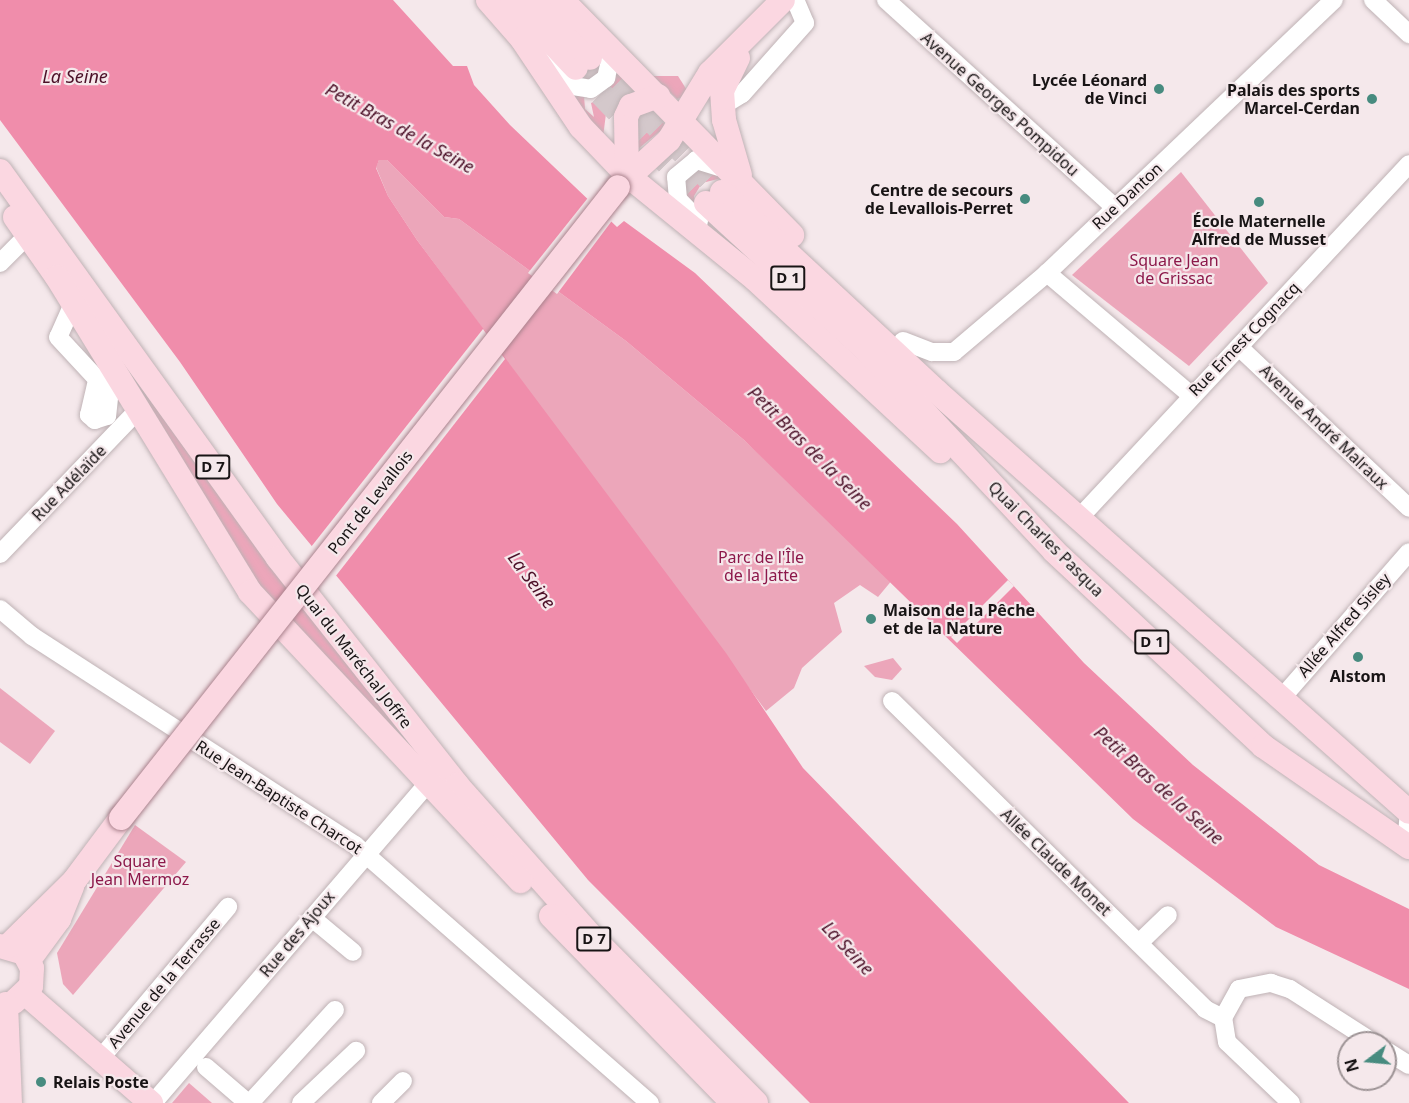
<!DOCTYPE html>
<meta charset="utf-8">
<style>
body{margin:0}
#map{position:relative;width:1409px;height:1103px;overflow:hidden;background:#f5e8eb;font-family:"Noto Sans",sans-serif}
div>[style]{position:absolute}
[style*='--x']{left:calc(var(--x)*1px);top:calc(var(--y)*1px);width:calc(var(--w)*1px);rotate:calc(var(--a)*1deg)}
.green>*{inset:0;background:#eca6ba}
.water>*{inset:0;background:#f08dab}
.pier>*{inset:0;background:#f5e8eb}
.major-tunnel>*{height:24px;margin-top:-12px;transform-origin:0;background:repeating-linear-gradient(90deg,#d4c8cb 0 24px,transparent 0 36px)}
.roads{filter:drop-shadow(0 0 2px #bfb2b5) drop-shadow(0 0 2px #bfb2b5)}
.minor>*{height:18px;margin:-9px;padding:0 9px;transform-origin:9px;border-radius:9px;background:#fff}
.major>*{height:24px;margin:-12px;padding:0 12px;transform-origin:12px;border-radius:12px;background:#fbd7e1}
.bridges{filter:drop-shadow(0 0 2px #aa828d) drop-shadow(0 0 2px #aa828d)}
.major-bridge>*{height:24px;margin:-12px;padding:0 12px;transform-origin:12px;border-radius:12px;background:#fbd7e1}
.dots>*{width:16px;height:16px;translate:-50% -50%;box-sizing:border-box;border:3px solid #f5e8eb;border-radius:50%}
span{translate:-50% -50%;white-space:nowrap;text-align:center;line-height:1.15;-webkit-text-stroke:4.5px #f5e8eb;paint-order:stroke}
.shield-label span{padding:2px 4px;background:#f5e8eb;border:2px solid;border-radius:4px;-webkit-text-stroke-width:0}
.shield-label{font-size:15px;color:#181415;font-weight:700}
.poi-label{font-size:16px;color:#181415;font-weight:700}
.right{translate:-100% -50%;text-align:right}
.left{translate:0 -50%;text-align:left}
.street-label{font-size:16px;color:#181415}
.park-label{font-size:16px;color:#8c184a}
.water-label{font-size:18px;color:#4c1028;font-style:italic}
.north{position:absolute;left:1337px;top:1031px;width:60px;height:60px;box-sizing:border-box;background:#f5e8eb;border:2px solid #9d9395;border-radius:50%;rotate:254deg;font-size:16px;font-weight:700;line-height:24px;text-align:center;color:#181415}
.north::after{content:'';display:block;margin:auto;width:21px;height:27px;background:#478b7f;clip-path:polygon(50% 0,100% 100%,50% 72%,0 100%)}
</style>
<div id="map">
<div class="green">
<i style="clip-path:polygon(617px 70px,631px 83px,607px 106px,603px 137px,573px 94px,584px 96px,585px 109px,594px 117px,591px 103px,605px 97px)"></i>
<i style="clip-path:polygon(653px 76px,678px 76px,690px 95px,677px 99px)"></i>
<i style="clip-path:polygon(651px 109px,661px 115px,665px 127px,638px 149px,635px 117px)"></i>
<i style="clip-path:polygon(379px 160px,387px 160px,444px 217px,459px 219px,626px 341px,744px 440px,893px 579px,878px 597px,860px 585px,834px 603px,842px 632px,802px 668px,794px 688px,766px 711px,417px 240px,388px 196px,376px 167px)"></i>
<i style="clip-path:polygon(696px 166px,722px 178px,702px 183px,694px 196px,695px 207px,681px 189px)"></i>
<i style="clip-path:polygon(1181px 172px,1268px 283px,1189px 366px,1072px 275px)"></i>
<i style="clip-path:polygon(81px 298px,419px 751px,410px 759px,255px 587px)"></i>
<i style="clip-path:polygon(893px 658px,902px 669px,892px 680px,875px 677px,864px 666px)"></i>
<i style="clip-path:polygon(0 688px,55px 731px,30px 764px,0 742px)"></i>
<i style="clip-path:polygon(135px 825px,186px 862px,73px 995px,63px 984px,57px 953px)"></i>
<i style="clip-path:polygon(189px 1083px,212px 1103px,172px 1103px)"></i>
</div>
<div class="water">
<i style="clip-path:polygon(0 0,393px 0,453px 66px,467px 66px,474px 85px,510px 125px,617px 227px,624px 221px,695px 273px,957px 524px,1084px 663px,1193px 765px,1319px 865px,1409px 909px,1409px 989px,1276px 927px,1133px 819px,744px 440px,626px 341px,459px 219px,444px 217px,387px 160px,379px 160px,376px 168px,388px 196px,417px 240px,726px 653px,803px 768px,1129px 1103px,810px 1103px,588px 880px,277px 504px,180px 362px,0 120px)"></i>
</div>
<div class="pier">
<i style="clip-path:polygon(591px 194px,614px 218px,557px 294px,528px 273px)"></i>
<i style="clip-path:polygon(483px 329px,505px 359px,335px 577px,311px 547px)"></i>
<i style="clip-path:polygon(1008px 580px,1014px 586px,957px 643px,951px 637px)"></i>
</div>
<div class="major-tunnel">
<i style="--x:591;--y:59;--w:187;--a:45.4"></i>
<i style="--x:576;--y:68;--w:187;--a:46.1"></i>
</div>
<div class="roads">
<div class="minor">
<i style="--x:886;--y:0;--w:308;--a:42.2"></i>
<i style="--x:1373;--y:0;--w:50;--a:43.4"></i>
<i style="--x:542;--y:58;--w:42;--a:42.1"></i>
<i style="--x:573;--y:86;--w:18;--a:9"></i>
<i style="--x:591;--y:89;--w:19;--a:-36"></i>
<i style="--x:606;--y:78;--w:26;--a:-77"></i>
<i style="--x:722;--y:106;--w:23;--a:-31"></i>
<i style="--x:742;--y:94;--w:95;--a:-48.4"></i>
<i style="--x:805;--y:23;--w:25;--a:-113"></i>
<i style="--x:699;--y:221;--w:30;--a:-134"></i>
<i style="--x:678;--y:199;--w:22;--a:-95"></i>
<i style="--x:676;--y:177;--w:26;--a:-40"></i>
<i style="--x:696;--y:160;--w:28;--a:17"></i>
<i style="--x:0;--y:263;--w:40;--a:-45"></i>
<i style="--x:1047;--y:273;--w:189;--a:40.3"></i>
<i style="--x:73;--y:304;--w:36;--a:114"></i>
<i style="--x:58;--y:337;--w:57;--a:47.1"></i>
<i style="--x:97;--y:379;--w:21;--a:0"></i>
<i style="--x:903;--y:341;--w:31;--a:21"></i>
<i style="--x:932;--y:352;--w:22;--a:0"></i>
<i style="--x:954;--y:352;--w:122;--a:-40.3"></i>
<i style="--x:1047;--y:273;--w:396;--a:-43.6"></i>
<i style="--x:1239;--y:347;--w:234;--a:43.4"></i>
<i style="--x:97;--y:379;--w:22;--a:58"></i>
<i style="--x:109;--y:398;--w:18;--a:96"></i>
<i style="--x:107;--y:416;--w:13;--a:162"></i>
<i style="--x:95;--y:420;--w:8;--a:-140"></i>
<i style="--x:89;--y:415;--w:37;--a:-77"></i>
<i style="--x:1081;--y:516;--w:481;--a:-47"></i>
<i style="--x:0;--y:554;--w:198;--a:-46.2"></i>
<i style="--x:0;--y:609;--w:42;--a:40.2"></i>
<i style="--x:32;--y:636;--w:385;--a:32.9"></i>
<i style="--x:355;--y:845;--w:392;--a:41.2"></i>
<i style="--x:1280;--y:700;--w:196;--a:-48.9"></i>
<i style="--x:892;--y:701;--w:439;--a:44.5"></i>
<i style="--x:1205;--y:1009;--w:20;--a:27"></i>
<i style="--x:1406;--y:845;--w:37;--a:-85"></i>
<i style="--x:312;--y:918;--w:53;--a:39.7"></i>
<i style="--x:1139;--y:943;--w:40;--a:-44"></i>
<i style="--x:1385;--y:1050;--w:28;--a:32"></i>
<i style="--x:100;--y:1059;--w:199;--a:-49.9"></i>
<i style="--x:206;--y:1067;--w:55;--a:40.6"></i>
<i style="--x:153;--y:1103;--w:433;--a:-49.3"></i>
<i style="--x:250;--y:1103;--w:126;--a:-47.6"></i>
<i style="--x:301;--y:1103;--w:76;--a:-43.4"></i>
<i style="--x:381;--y:1103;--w:31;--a:-45"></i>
<i style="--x:1291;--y:1103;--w:88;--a:-136.4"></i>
<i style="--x:1227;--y:1042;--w:24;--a:-99"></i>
<i style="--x:1223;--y:1018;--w:33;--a:-61"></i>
<i style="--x:1239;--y:989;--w:33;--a:-11"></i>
<i style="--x:1271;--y:983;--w:20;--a:18"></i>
<i style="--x:1290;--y:989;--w:100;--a:32.7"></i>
</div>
<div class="major">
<i style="--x:488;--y:0;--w:52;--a:48.9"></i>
<i style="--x:522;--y:39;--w:106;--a:56.2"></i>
<i style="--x:581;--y:127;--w:66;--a:46.2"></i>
<i style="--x:627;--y:175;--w:165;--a:39.1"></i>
<i style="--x:755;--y:279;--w:253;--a:42.9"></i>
<i style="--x:512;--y:0;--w:93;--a:46.7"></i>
<i style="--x:536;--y:0;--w:79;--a:47"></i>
<i style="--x:562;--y:0;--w:329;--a:45.6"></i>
<i style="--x:738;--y:58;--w:37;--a:116"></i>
<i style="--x:722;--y:91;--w:29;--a:86"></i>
<i style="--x:724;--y:120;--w:57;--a:73.8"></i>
<i style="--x:0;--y:171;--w:477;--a:54.3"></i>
<i style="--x:278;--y:558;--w:289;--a:51.7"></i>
<i style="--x:457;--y:785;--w:200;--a:48.4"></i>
<i style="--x:590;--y:935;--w:236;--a:45.3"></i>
<i style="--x:627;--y:175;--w:58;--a:-91"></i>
<i style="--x:626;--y:117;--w:12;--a:-66"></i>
<i style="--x:631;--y:106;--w:29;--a:-20"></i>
<i style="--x:618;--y:187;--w:69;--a:-42.7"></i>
<i style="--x:669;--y:140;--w:79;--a:-58.5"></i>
<i style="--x:710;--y:73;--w:103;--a:-45"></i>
<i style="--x:722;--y:192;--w:292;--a:42.9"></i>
<i style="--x:936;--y:391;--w:633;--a:41.67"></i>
<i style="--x:706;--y:203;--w:222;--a:42.6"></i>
<i style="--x:869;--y:353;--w:271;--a:46.9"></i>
<i style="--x:1054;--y:551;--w:286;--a:43"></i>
<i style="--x:1263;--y:746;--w:178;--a:34.7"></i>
<i style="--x:15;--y:217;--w:73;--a:55"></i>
<i style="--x:57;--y:277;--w:369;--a:58.5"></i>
<i style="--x:250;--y:592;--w:396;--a:46.9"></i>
<i style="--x:551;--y:916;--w:261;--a:45.8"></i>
<i style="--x:0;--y:946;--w:25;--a:16"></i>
<i style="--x:24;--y:953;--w:17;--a:62"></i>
<i style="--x:32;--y:968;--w:18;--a:93"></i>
<i style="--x:31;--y:986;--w:23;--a:137"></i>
<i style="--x:8;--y:946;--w:93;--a:-44.6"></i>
<i style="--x:74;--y:881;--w:79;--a:-53.3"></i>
<i style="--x:29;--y:960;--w:51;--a:-53.8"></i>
<i style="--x:59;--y:919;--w:35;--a:-68"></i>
<i style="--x:26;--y:994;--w:166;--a:41.1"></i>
<i style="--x:6;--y:1004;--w:99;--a:87.7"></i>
</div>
</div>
<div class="bridges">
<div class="major-bridge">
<i style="--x:121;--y:818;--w:803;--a:-51.77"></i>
</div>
</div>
<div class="dots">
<i style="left:1159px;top:89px;background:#478b7f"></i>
<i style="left:1372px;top:99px;background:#478b7f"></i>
<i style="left:1025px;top:199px;background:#478b7f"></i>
<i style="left:1259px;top:202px;background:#478b7f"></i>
<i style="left:871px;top:619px;background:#478b7f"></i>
<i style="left:1358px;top:657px;background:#478b7f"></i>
<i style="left:41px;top:1082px;background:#478b7f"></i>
</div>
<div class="shield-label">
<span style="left:788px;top:278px">D 1</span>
<span style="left:213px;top:467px">D 7</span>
<span style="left:1152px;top:642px">D 1</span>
<span style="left:594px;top:939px">D 7</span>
</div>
<div class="poi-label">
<span class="right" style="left:1147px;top:89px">Lycée Léonard<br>de Vinci</span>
<span class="right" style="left:1360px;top:99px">Palais des sports<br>Marcel-Cerdan</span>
<span class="right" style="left:1013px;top:199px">Centre de secours<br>de Levallois-Perret</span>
<span style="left:1259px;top:230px">École Maternelle<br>Alfred de Musset</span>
<span class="left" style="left:883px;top:619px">Maison de la Pêche<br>et de la Nature</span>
<span style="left:1358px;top:676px">Alstom</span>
<span class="left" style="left:53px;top:1082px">Relais Poste</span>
</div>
<div class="street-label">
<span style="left:1000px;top:104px;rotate:42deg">Avenue Georges Pompidou</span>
<span style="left:1127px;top:196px;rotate:-43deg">Rue Danton</span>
<span style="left:1244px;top:339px;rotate:-46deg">Rue Ernest Cognacq</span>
<span style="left:1324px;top:427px;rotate:44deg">Avenue André Malraux</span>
<span style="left:69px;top:483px;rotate:-46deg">Rue Adélaïde</span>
<span style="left:370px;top:502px;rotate:-52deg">Pont de Levallois</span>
<span style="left:1046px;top:539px;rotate:45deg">Quai Charles Pasqua</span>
<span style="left:1344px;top:625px;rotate:-49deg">Allée Alfred Sisley</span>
<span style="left:354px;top:656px;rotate:52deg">Quai du Maréchal Joffre</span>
<span style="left:279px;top:797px;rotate:33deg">Rue Jean-Baptiste Charcot</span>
<span style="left:1056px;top:862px;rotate:44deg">Allée Claude Monet</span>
<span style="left:297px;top:934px;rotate:-50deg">Rue des Ajoux</span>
<span style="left:164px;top:983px;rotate:-50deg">Avenue de la Terrasse</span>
</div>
<div class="park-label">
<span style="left:1174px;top:269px">Square Jean<br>de Grissac</span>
<span style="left:761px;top:566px">Parc de l'Île<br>de la Jatte</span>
<span style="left:140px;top:870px">Square<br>Jean Mermoz</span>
</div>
<div class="water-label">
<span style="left:75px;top:76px">La Seine</span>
<span style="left:400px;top:128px;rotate:29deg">Petit Bras de la Seine</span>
<span style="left:810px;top:448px;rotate:45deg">Petit Bras de la Seine</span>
<span style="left:532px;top:580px;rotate:53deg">La Seine</span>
<span style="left:1159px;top:785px;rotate:42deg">Petit Bras de la Seine</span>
<span style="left:848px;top:948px;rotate:47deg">La Seine</span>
</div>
<div class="north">N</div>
</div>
